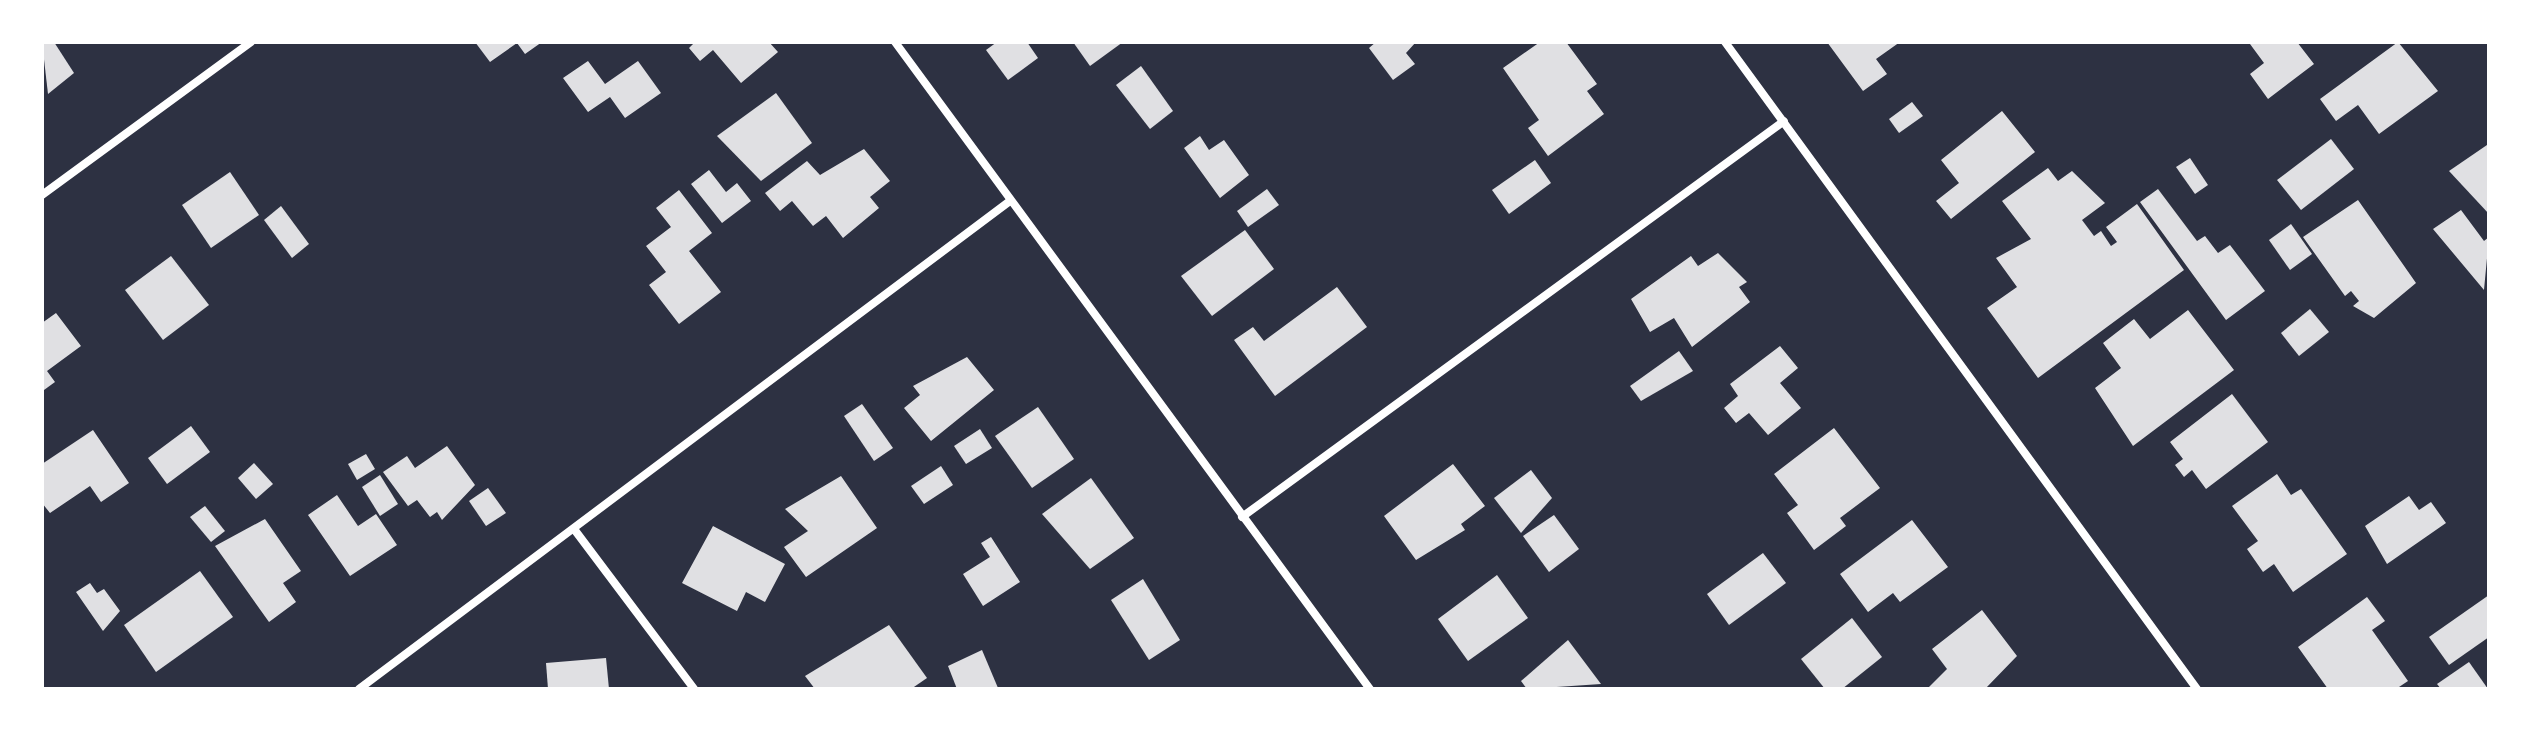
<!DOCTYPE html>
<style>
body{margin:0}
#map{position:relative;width:2531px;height:731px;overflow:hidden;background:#2d3142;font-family:Roboto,sans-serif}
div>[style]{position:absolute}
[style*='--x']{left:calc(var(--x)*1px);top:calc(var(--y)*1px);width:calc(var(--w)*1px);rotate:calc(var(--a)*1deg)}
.building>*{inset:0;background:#e0e0e3}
.minor>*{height:8px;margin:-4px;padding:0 4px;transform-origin:4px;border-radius:4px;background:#fff}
span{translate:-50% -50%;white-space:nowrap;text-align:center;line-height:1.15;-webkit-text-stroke:6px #fff;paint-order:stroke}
.frame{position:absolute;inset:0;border:44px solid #fff;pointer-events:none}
</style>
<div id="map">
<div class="building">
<i style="clip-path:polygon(42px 42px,54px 42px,74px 73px,48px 94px)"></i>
<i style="clip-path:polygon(475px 42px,542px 42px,525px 54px,517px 43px,490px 62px)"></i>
<i style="clip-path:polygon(695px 42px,769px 42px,778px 52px,741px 83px,713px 50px,700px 61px,689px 48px)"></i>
<i style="clip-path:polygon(997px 42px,1027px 42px,1038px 58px,1008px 80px,986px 50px)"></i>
<i style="clip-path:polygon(1073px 42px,1123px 42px,1090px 66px)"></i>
<i style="clip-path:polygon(1376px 42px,1416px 42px,1406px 53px,1415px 64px,1393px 80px,1369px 48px)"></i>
<i style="clip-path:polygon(1540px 42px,1566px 42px,1597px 84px,1587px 91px,1604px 114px,1548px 156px,1528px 128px,1539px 120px,1503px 68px)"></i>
<i style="clip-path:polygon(1827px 42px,1900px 42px,1876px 59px,1887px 74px,1863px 91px)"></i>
<i style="clip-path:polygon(2297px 42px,2314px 64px,2268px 99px,2250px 74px,2264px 63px,2250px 44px)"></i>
<i style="clip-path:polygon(2398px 42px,2438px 91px,2379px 134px,2358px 105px,2336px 121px,2320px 99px)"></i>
<i style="clip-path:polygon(588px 61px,605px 84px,638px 61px,661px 93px,625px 118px,610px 97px,588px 112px,563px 78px)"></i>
<i style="clip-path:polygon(1141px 66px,1173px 111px,1150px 129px,1116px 85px)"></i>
<i style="clip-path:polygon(776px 93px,812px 143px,761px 181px,717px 136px)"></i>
<i style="clip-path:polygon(1912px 102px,1923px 116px,1899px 133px,1889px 119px)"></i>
<i style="clip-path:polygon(2002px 111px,2035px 152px,1951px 219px,1936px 201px,1959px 183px,1941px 160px)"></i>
<i style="clip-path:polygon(1200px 136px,1209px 150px,1224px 140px,1249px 175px,1220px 198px,1184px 148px)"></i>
<i style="clip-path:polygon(2331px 139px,2354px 169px,2301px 210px,2277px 180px)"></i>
<i style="clip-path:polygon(2487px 145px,2489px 148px,2489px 214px,2449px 171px)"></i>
<i style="clip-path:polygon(864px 149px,890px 181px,870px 197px,879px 208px,843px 238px,826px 216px,813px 226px,792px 201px,780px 211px,765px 193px,807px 161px,820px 175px)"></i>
<i style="clip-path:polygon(2190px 158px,2208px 185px,2195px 194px,2176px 167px)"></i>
<i style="clip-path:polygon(1535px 160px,1551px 183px,1509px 214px,1492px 190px)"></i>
<i style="clip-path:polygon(2048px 168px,2058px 181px,2072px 171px,2105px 203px,2082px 220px,2094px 236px,2101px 231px,2111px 246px,2117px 242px,2106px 227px,2137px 204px,2184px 270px,2038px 378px,1987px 308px,2017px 287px,1996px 258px,2031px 239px,2002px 201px)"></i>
<i style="clip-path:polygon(709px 170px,726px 192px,737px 183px,751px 201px,722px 223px,691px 184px)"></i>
<i style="clip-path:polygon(230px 172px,259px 215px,211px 248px,182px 205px)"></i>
<i style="clip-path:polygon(1267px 189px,1279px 205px,1248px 227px,1237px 211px)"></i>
<i style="clip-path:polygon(2158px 189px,2197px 241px,2205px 236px,2218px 253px,2230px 245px,2265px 291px,2226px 320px,2140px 202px)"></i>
<i style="clip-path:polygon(679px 190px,712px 233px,689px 251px,721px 292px,679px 324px,649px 285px,666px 272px,646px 246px,671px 227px,656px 208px)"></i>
<i style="clip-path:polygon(2358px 200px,2416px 283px,2374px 318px,2353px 306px,2359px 301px,2351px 291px,2345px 296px,2303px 237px)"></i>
<i style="clip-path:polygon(281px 206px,309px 244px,292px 258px,264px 220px)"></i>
<i style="clip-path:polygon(2461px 210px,2484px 241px,2489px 237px,2484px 290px,2433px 229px)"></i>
<i style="clip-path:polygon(2291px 224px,2312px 254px,2290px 270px,2269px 240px)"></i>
<i style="clip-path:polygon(1245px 230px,1274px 269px,1212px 316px,1181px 276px)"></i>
<i style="clip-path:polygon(1718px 253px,1747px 282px,1739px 287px,1750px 302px,1692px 347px,1674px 318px,1650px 332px,1631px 299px,1691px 256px,1698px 266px)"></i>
<i style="clip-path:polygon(171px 256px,209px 305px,163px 340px,125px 290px)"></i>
<i style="clip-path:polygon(1337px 287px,1367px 327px,1275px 396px,1234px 340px,1253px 327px,1264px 341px)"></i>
<i style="clip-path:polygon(2310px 309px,2329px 332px,2299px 356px,2281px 333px)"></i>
<i style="clip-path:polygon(2188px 310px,2234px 370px,2133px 446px,2095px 388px,2121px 368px,2103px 343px,2134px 319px,2150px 339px)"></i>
<i style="clip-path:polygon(56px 313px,81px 346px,47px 371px,55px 382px,44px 390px,42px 323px)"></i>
<i style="clip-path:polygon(1780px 346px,1798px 368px,1780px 383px,1801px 408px,1768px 435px,1749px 413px,1736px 423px,1724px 408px,1738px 396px,1730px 384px)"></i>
<i style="clip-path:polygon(1679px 351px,1693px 371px,1641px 401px,1630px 386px)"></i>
<i style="clip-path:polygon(967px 357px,994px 390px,931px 441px,904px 408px,920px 395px,913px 386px)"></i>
<i style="clip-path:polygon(2232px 394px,2268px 442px,2206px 489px,2192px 470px,2184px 477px,2175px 465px,2183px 459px,2170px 442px)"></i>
<i style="clip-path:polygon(862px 404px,893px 448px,874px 461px,844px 416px)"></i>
<i style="clip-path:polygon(1038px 407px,1074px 459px,1032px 488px,995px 436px)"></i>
<i style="clip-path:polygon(191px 426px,210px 452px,167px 484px,148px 458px)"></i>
<i style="clip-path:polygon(1834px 428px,1880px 488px,1840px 518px,1846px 526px,1814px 550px,1787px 513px,1798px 505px,1774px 474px)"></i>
<i style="clip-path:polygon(980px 429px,992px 448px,966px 464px,954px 446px)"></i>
<i style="clip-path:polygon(93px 430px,129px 483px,101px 502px,90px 486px,50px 513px,42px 503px,42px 464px)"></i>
<i style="clip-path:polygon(447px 446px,475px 485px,442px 520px,437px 512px,430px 517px,417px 500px,408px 506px,383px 472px,407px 456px,415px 468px)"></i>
<i style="clip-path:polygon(366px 454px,375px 469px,357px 480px,348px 464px)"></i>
<i style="clip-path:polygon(254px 463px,273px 484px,256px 499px,238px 478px)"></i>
<i style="clip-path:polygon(1453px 464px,1485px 506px,1461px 524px,1465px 530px,1416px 560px,1384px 516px)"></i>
<i style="clip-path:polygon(941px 466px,953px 485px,924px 504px,911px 486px)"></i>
<i style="clip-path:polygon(1531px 470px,1552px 498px,1521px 533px,1494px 498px)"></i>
<i style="clip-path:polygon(2277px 474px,2291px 495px,2301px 489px,2347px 554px,2293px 592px,2274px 564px,2263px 572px,2247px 549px,2258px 541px,2232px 506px)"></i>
<i style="clip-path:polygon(380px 475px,398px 504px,380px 516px,362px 487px)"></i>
<i style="clip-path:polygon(841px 476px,877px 528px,806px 577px,784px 547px,808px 531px,785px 509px)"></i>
<i style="clip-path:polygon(1091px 478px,1134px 538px,1090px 569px,1042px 514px)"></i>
<i style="clip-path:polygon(488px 488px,506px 513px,486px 526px,469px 501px)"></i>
<i style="clip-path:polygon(337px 495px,358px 526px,376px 514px,397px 545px,350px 576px,308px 515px)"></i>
<i style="clip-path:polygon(2409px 496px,2419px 510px,2431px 502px,2446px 523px,2387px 564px,2365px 526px)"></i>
<i style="clip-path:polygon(205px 506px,225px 531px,211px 542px,190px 517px)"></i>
<i style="clip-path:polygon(1554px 515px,1579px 549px,1549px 572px,1523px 536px)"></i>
<i style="clip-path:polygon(265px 519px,301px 571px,283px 583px,296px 602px,269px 622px,215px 546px)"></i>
<i style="clip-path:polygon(1912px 520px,1948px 567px,1900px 602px,1893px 593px,1868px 612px,1840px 574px)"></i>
<i style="clip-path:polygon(713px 526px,785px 564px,765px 602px,746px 592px,737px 611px,682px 583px)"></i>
<i style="clip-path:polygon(991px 537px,1020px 582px,983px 606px,963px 574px,990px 557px,981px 543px)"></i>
<i style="clip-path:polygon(1763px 553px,1786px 583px,1729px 625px,1707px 594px)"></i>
<i style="clip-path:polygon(200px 571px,233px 617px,156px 672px,124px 625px)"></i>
<i style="clip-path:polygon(1497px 575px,1528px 618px,1468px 661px,1438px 619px)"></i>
<i style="clip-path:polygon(1143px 579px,1180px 640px,1149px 660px,1111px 600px)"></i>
<i style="clip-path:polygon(90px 583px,97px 593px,104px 589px,120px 611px,103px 631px,76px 592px)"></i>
<i style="clip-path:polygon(2489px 595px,2489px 637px,2449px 665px,2429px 637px)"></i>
<i style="clip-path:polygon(2367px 597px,2385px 621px,2372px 630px,2408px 681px,2396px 689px,2328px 689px,2298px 647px)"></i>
<i style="clip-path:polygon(1982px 610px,2017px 656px,1985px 689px,1927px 689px,1947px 669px,1932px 649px)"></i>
<i style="clip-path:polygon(1852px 618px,1882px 657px,1842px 689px,1825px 689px,1801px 659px)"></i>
<i style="clip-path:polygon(889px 625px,927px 678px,911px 689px,815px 689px,805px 676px)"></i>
<i style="clip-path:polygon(1568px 640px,1601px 684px,1527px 689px,1521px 681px)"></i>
<i style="clip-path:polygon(982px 650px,998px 688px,957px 689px,948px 666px)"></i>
<i style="clip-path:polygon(606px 658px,609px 689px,548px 689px,546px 663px)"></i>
<i style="clip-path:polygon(2469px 662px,2488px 689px,2441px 689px,2437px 684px)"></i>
</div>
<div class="minor">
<i style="--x:895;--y:42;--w:803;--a:53.72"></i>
<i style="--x:1725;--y:42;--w:801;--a:53.89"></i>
<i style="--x:42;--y:195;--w:259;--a:-36.2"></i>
<i style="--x:1242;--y:517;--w:671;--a:-36.15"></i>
<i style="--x:574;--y:529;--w:200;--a:53.1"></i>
<i style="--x:359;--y:689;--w:814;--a:-36.86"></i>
</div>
<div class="frame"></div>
</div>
